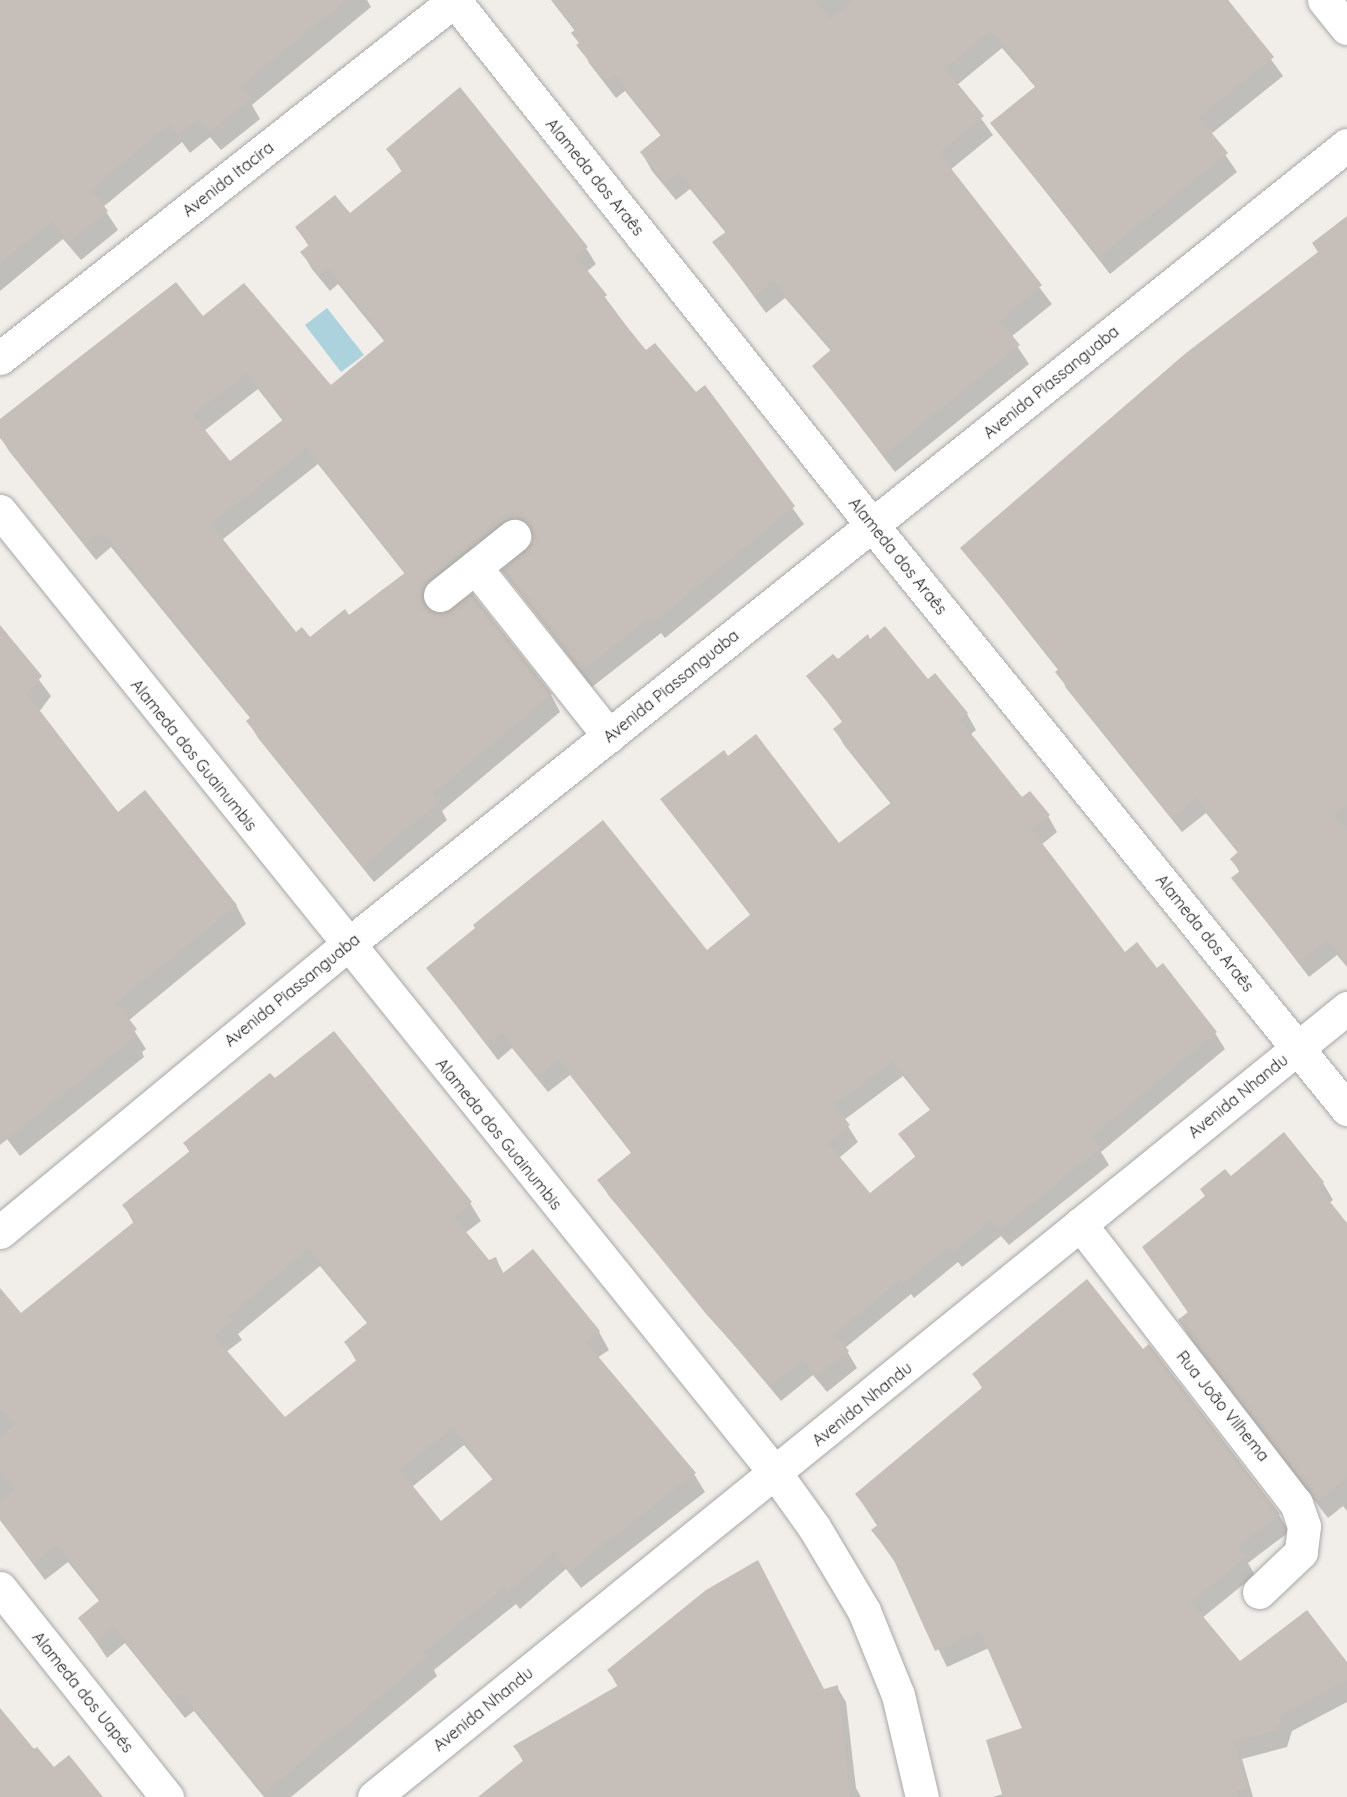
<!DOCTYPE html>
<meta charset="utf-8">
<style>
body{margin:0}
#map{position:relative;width:1347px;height:1797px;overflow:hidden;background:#f1eee9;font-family:Quicksand,sans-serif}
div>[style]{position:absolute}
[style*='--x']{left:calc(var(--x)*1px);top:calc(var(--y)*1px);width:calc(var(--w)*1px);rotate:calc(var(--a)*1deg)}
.water>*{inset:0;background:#abd2dd}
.shadow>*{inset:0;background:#0003}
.building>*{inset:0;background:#c6beb8}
.roads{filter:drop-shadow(0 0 2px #a8a8a8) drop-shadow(0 0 2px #a8a8a8)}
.minor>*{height:33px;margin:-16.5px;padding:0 16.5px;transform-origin:16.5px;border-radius:16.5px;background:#fff}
span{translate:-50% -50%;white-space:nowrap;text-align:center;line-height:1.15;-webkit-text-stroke:4.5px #fff;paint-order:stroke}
.street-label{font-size:16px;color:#212121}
</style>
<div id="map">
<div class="water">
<i style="clip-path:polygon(327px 308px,364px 355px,341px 372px,305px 325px)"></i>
</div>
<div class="shadow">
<i style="clip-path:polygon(0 0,367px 0,371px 7px,252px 105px,260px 119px,221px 150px,210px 137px,190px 153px,182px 142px,103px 207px,118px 230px,81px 260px,63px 239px,0 291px)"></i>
<i style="clip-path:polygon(551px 0,1228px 0,1283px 76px,1211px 134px,1237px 172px,1110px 274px,992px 123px,1036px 88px,1022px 71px,1002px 48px,957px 85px,993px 135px,950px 170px,1052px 304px,1011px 337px,1029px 364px,895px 472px,814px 366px,831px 351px,785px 298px,766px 313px,714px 242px,726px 233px,690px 189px,676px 200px,652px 171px,642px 153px,662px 137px,625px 91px,616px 98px,589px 63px,575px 31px)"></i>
<i style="clip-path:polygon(evenodd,388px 149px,586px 248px,596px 264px,586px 272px,646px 352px,695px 394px,705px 387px,804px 524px,665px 638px,661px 633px,592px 687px,503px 570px,533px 543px,532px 535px,512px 538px,432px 611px,551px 695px,560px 712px,442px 811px,447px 820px,374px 882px,258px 738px,248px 721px,251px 719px,111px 547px,96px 560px,9px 451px,0 436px,0 421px,203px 319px,331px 387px,385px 342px,338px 284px,330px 291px,312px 269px,302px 252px,309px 247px,297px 227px,350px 215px,402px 172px,388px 149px,258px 389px,283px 421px,230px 463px,204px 431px,258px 389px,388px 149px,318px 464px,405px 574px,349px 617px,310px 639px,296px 634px,222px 540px,318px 464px)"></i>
<i style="clip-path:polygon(1347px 217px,1347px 967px,1337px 955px,1309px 977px,1233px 878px,1240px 873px,1232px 859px,1239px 854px,1206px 813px,1182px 832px,1066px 688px,1059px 671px,962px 548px,1319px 254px)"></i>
<i style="clip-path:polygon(0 627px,51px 696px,39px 712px,118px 814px,236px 905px,246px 924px,128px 1021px,146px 1049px,142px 1052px,144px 1057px,20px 1156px,0 1130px)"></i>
<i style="clip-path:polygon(evenodd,870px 641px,927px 681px,935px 675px,967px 714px,976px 730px,970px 735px,1022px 799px,1048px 816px,1057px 832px,1041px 845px,1125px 954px,1157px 970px,1215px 1033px,1225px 1049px,1101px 1152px,1109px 1165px,1009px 1245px,1001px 1236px,962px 1267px,958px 1262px,914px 1298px,911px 1294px,845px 1348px,857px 1368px,827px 1392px,813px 1375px,781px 1401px,609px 1196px,599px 1180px,632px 1154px,570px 1075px,548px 1092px,512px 1048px,498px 1060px,428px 969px,707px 952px,751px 916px,662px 799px,727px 758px,839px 845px,891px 804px,844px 745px,835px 729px,843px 723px,808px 676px,870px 641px,903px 1076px,931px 1111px,900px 1134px,916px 1158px,870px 1195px,839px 1158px,858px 1142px,844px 1120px,903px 1076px)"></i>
<i style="clip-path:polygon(evenodd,275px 1080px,470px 1203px,481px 1221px,465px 1233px,489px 1262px,496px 1259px,504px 1274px,599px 1332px,609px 1350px,597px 1358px,694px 1474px,705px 1492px,581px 1588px,566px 1569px,520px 1609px,516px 1604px,434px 1670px,437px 1676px,291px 1797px,264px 1797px,194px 1711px,185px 1718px,125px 1643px,107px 1658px,80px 1618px,100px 1602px,68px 1562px,45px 1580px,0 1520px,0 1291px,21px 1315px,134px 1224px,124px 1205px,190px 1153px,185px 1144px,275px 1080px,320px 1266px,368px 1324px,345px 1342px,357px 1362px,284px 1419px,226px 1352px,242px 1340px,238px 1334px,320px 1266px,275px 1080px,464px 1445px,494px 1481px,441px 1523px,412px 1487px,464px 1445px)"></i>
<i style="clip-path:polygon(1283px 1134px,1323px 1183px,1333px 1200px,1329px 1203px,1347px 1225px,1347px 1511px,1343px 1506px,1328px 1518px,1190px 1338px,1180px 1321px,1189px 1314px,1144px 1247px)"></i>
<i style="clip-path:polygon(974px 1374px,1279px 1515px,1289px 1532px,1248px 1563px,1255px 1575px,1202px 1618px,1240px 1663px,1347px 1665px,1347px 1702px,1292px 1731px,1287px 1747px,1242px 1759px,1253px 1797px,993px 1797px,1003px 1794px,1024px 1729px,989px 1648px,947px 1667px,899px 1568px,873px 1531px,878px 1527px,857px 1495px,983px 1390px)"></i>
<i style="clip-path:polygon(609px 1671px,824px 1691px,837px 1687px,846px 1702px,856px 1788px,861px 1797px,480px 1797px,524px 1763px,515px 1747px,618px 1687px)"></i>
</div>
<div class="building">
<i style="clip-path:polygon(0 0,346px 0,241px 86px,251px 99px,209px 132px,198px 119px,178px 135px,170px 124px,91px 189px,108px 211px,69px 242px,52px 221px,0 263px)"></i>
<i style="clip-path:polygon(552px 0,816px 0,831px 19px,855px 0,1228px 0,1274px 57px,1199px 117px,1228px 153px,1099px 257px,990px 123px,1036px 86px,1010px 53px,991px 31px,945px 68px,984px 116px,939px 153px,1042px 285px,1000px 321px,1020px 345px,884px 455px,812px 366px,833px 348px,773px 281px,755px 296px,712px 242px,727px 231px,679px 172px,665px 183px,640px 152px,662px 134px,614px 74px,605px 81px,576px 45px,579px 43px,571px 33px,576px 29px)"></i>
<i style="clip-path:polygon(evenodd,460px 87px,588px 247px,576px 256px,607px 295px,603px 298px,646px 350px,655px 343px,696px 392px,705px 385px,795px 506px,654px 622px,651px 617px,581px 671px,501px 570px,532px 542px,532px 533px,521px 519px,502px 521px,428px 580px,421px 597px,426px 607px,443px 613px,472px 593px,552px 694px,433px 794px,439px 802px,363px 866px,246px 721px,251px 717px,112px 542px,101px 532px,85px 544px,0 438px,0 419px,176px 282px,203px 316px,244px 283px,331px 385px,386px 339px,328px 268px,319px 275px,300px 252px,309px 245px,295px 227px,335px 195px,350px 213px,403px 170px,386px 149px,460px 87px,247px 373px,284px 419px,230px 461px,193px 415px,247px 373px,460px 87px,307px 448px,406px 572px,349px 615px,345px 609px,310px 637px,302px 627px,296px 632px,211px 524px,307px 448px)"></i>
<i style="clip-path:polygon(1347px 216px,1347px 805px,1335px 815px,1347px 831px,1347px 965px,1327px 940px,1299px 962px,1231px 878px,1240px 871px,1230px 859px,1239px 851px,1196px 798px,1172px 818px,1055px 672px,1060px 668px,960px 548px,1186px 353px,1318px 252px,1312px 243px)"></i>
<i style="clip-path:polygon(0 625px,42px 676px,27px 694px,118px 812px,145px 790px,237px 905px,116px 1003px,137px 1029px,132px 1033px,135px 1037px,0 1145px)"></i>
<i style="clip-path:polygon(evenodd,885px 626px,928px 679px,935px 673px,968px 713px,960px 720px,1022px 797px,1030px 791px,1050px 815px,1032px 830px,1125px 952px,1137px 942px,1157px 968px,1163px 963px,1217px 1032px,1091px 1137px,1101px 1148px,999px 1230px,991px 1221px,952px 1252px,948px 1247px,904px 1283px,901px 1279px,835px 1334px,849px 1351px,817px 1377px,803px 1360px,771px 1386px,707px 1315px,597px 1180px,632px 1152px,559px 1060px,538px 1077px,502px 1033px,488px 1045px,426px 968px,475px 928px,473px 925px,603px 820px,707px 950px,751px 914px,660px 799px,724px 750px,728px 756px,756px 734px,839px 843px,892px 802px,833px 729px,843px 721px,806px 676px,833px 654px,838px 659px,868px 634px,870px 639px,885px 626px,893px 1061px,931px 1109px,898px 1134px,916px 1156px,870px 1193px,828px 1143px,850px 1125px,834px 1105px,893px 1061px)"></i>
<i style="clip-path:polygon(evenodd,334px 1031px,472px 1202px,454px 1217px,489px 1260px,496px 1257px,502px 1274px,533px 1249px,600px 1331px,586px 1342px,696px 1473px,570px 1571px,555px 1552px,509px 1592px,505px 1587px,424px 1652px,428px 1657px,264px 1793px,182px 1694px,173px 1701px,114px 1626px,96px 1641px,78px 1618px,101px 1599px,57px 1545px,34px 1563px,0 1520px,0 1501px,15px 1489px,0 1470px,0 1437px,14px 1425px,0 1408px,0 1288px,21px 1313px,135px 1221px,122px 1205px,190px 1151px,183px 1143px,270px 1073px,275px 1078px,334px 1031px,309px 1249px,368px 1322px,344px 1342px,358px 1359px,285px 1417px,214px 1336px,233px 1321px,228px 1316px,309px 1249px,334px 1031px,453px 1428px,494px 1478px,441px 1521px,400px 1470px,453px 1428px)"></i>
<i style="clip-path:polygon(1284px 1132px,1324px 1182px,1318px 1187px,1347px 1223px,1347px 1477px,1318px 1502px,1178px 1320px,1188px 1312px,1142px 1247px,1205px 1196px,1200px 1189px,1225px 1169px,1231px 1176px)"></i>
<i style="clip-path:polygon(1087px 1279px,1143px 1349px,1149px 1344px,1280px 1514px,1238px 1547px,1246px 1557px,1191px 1602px,1240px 1661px,1307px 1610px,1347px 1662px,1347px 1680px,1283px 1714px,1277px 1730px,1234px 1742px,1247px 1788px,1236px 1791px,1238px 1797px,1003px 1797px,986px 1740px,1022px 1728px,980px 1631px,935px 1651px,892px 1556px,871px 1530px,879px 1524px,855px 1494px,983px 1387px,972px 1374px)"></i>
<i style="clip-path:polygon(758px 1560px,824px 1689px,838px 1685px,850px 1797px,478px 1797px,524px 1760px,513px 1746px,619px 1685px,607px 1670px,706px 1590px)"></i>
<i style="clip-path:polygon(0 1708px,34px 1749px,37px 1747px,54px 1767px,69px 1755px,103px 1797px,0 1797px)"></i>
</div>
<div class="roads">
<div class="minor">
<i style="--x:454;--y:0;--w:671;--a:51.47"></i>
<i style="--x:872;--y:525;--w:753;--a:50.88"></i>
<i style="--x:1324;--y:0;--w:36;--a:51"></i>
<i style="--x:0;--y:358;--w:579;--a:-38.2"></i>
<i style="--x:0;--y:511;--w:1237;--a:51.14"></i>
<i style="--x:776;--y:1474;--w:65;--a:54.4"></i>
<i style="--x:814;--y:1527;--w:98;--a:59.2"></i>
<i style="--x:864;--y:1611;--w:91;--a:68"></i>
<i style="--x:898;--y:1695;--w:105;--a:76.8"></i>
<i style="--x:475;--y:567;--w:216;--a:51.6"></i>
<i style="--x:440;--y:595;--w:95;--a:-38.6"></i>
<i style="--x:1080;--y:1224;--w:353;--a:52.3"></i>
<i style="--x:1296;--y:1503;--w:24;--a:71"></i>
<i style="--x:1304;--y:1526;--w:26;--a:97"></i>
<i style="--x:1301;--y:1552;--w:58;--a:136.4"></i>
<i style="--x:0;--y:1232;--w:449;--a:-39.6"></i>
<i style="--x:346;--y:946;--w:1282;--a:-38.67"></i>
<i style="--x:0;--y:1588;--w:268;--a:51.4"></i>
<i style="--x:374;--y:1797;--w:1253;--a:-39.04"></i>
</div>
</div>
<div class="street-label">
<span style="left:595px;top:177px;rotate:51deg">Alameda dos Araês</span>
<span style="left:228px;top:179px;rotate:-38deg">Avenida Itacira</span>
<span style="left:1051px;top:382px;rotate:-39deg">Avenida Piassanguaba</span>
<span style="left:898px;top:556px;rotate:51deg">Alameda dos Araês</span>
<span style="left:671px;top:686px;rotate:-39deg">Avenida Piassanguaba</span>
<span style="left:194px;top:755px;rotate:51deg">Alameda dos Guainumbis</span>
<span style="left:1205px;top:933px;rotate:51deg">Alameda dos Araês</span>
<span style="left:292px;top:990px;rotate:-39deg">Avenida Piassanguaba</span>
<span style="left:1238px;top:1096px;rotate:-39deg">Avenida Nhandu</span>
<span style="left:499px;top:1134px;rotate:51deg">Alameda dos Guainumbis</span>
<span style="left:862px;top:1404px;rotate:-39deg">Avenida Nhandu</span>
<span style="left:1223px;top:1406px;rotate:51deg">Rua João Vilhema</span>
<span style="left:83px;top:1692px;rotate:51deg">Alameda dos Uapés</span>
<span style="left:483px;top:1709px;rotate:-39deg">Avenida Nhandu</span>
</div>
</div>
